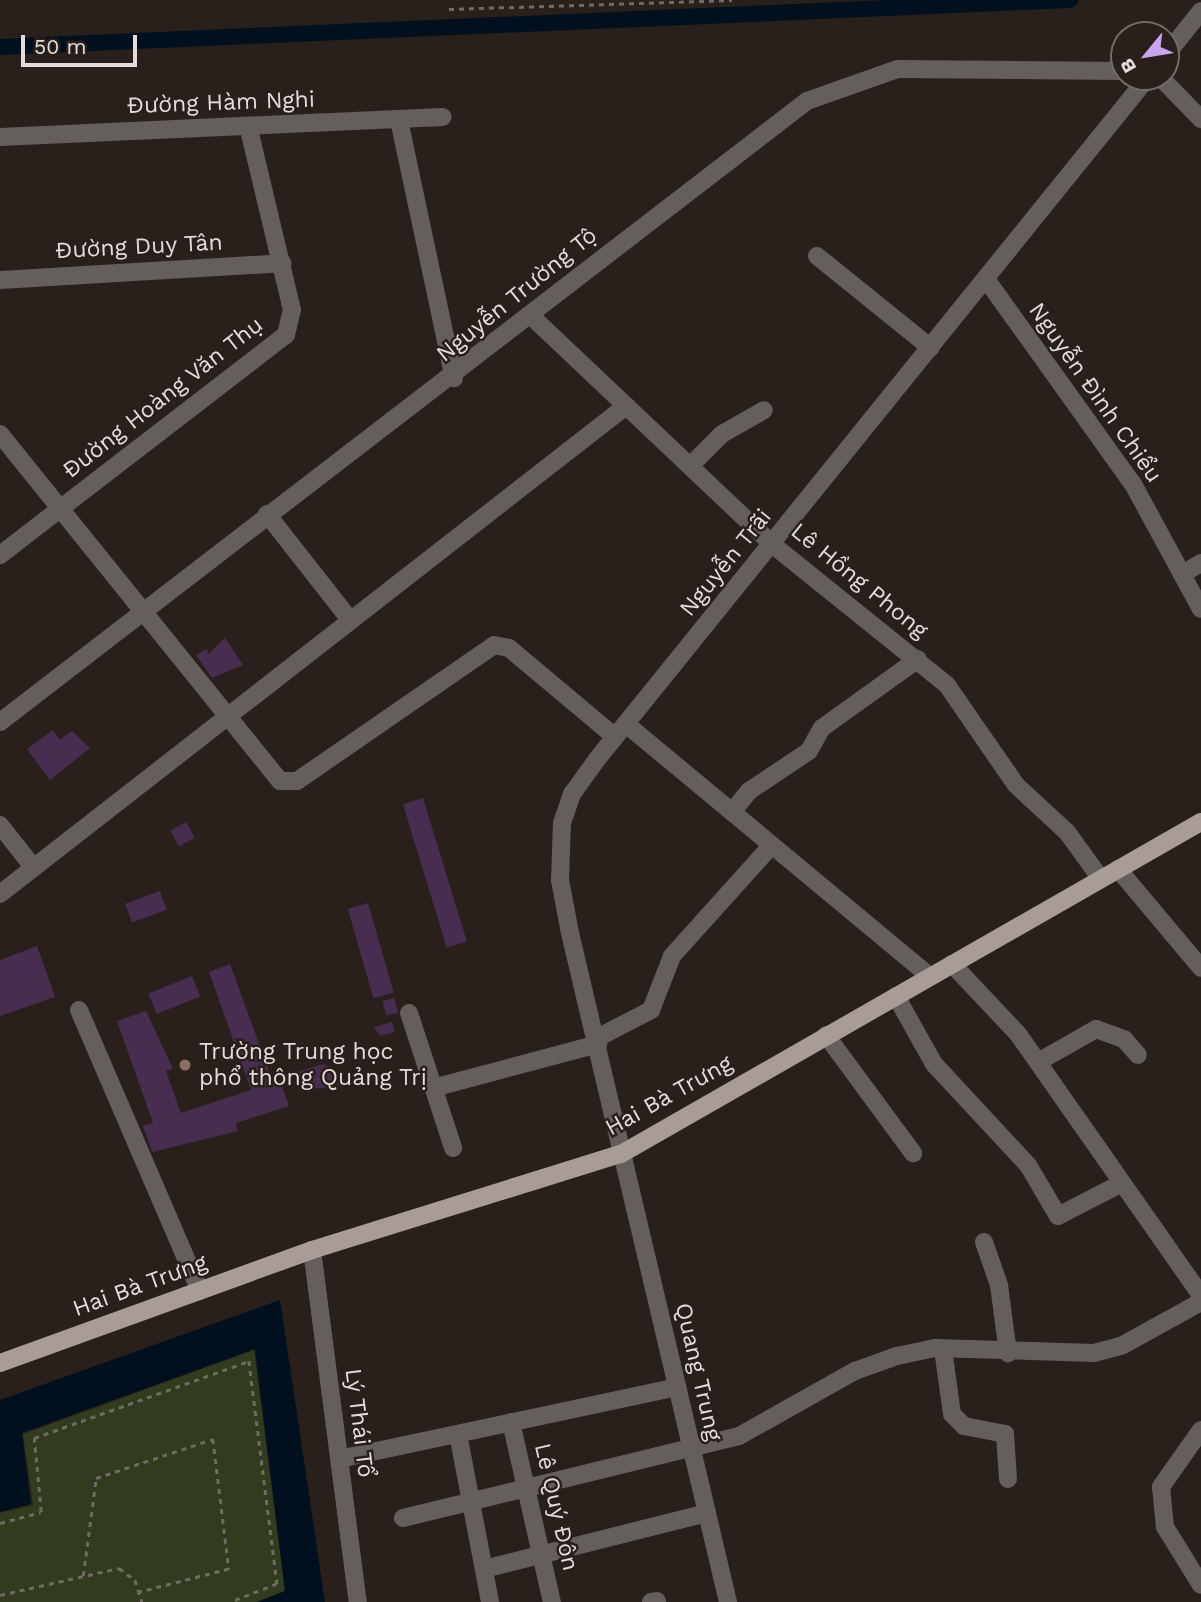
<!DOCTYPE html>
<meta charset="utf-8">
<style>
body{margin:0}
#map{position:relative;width:1201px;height:1602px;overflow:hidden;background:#29201b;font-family:"Work Sans",sans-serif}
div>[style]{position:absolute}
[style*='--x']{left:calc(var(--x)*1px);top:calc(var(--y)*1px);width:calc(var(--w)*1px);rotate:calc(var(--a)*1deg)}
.green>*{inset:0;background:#303c1d}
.water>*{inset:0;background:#00101e}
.canal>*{height:16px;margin:-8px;padding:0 8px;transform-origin:8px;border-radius:8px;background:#00101e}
.building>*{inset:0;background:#472d50;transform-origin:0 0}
.path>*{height:2.5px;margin-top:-1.25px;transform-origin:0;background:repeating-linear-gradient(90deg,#716964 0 5px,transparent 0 10px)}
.minor>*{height:18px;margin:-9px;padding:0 9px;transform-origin:9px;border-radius:9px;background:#645f5c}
.major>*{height:18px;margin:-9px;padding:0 9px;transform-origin:9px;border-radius:9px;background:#a79c96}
.dots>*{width:19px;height:19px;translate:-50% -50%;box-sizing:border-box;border:4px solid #29201b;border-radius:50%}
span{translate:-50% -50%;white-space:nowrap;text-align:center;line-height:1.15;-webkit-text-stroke:5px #29201b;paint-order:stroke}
.street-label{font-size:23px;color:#e3ddd9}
.poi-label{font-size:23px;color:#e3ddd9}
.left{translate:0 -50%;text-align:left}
.north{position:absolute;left:1110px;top:21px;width:70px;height:70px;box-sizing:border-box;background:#29201b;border:2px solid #736c67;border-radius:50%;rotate:240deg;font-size:19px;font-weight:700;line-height:28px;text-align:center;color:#e3ddd9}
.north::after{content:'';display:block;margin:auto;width:24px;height:32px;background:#c8a5ee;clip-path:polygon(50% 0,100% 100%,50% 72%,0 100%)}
.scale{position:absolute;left:21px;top:35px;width:116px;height:32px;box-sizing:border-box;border:4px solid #e3ddd9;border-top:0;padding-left:9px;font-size:21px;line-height:24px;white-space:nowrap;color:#e3ddd9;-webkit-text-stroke:5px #29201b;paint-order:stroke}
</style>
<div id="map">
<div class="green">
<div style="clip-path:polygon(254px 1350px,285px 1591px,256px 1602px,0 1602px,0 1513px,33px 1505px,23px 1434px)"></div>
</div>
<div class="water">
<div style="clip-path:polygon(280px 1300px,325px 1602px,257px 1602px,285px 1591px,255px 1349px,22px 1433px,31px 1504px,0 1512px,0 1400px)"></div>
</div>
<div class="canal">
<div style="--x:0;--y:47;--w:1071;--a:-2.52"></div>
</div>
<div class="building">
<div style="clip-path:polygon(225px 638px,243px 665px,212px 678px,196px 655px,206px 649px,209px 654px)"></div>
<div style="clip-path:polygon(53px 730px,60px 740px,72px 731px,90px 748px,50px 780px,27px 749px)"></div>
<div style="left:423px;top:798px;width:150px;height:21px;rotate:73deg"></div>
<div style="left:186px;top:822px;width:18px;height:18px;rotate:61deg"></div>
<div style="left:160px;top:891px;width:20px;height:37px;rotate:70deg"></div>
<div style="left:368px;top:903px;width:93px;height:21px;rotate:74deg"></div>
<div style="clip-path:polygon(37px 946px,55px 997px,0 1016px,0 960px)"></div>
<div style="clip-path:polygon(230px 964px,273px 1082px,280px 1080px,289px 1106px,236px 1123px,238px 1131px,152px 1152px,143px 1126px,153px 1123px,117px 1021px,146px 1011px,173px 1069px,166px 1071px,181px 1113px,251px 1090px,209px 972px)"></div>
<div style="left:192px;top:976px;width:22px;height:47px;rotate:68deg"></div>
<div style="left:394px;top:998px;width:15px;height:12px;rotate:74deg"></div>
<div style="clip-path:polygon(392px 1022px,395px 1032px,380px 1036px,374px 1027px)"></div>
<div style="clip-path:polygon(324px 1064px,338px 1071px,342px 1086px,301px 1090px,296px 1072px)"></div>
</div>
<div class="path">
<div style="--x:449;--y:9;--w:283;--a:-1.8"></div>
<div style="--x:0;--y:1523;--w:42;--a:-15"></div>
<div style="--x:41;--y:1512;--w:74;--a:-95.4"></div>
<div style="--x:34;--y:1438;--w:228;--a:-19.7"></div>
<div style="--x:249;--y:1361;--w:225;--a:82.8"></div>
<div style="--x:277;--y:1584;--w:49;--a:158.6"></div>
<div style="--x:83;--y:1576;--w:99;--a:-82.4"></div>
<div style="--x:96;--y:1478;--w:123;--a:-18.4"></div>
<div style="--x:213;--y:1439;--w:131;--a:83"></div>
<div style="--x:229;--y:1569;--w:92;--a:165.5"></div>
<div style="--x:0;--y:1595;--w:122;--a:-12.8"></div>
<div style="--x:119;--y:1568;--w:20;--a:37"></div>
<div style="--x:135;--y:1580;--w:23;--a:72"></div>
</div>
<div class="minor">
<div style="--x:1166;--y:55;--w:56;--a:-51.5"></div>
<div style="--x:1160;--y:77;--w:59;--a:45.7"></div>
<div style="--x:399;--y:120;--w:264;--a:78"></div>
<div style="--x:0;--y:137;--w:443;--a:-2.6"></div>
<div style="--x:817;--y:256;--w:146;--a:38.9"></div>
<div style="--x:986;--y:279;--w:252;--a:54.4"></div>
<div style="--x:1133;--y:484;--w:142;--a:61.5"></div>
<div style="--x:0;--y:280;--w:283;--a:-3.4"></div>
<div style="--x:530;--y:315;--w:335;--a:43.4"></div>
<div style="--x:773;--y:545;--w:223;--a:38.8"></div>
<div style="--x:947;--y:685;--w:121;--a:55.4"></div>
<div style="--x:1016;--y:785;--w:69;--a:42.7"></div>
<div style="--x:1067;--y:832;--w:58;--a:54.1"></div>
<div style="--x:0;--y:434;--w:446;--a:51.1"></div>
<div style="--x:280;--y:781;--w:17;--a:0"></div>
<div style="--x:297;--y:781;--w:239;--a:-34.6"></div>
<div style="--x:494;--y:645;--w:15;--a:11"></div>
<div style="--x:509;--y:648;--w:138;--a:40"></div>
<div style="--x:690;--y:466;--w:45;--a:-45"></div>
<div style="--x:722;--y:434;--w:48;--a:-29.7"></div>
<div style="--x:267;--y:514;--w:135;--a:51.9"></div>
<div style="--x:0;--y:555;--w:361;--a:-37.6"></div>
<div style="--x:286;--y:335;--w:26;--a:-77"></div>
<div style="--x:292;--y:310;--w:189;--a:-103.4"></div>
<div style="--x:1182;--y:574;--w:22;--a:-30"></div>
<div style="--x:0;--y:722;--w:1018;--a:-37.58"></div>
<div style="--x:807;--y:101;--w:96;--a:-19.4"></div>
<div style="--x:898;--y:69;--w:226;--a:0.5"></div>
<div style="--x:626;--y:724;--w:395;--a:39.7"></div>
<div style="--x:732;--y:812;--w:27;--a:-51"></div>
<div style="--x:749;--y:791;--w:72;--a:-33.7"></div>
<div style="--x:809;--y:751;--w:26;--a:-61"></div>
<div style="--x:822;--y:728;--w:118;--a:-35.7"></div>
<div style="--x:0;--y:825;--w:53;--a:51.8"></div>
<div style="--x:1118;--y:869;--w:129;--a:50"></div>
<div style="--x:0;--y:894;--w:794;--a:-37.94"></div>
<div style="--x:952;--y:964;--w:96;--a:46.7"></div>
<div style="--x:1018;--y:1034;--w:319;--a:55"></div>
<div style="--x:896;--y:996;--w:78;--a:60.8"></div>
<div style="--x:934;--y:1064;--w:138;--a:47.1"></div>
<div style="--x:1028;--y:1165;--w:59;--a:59.5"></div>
<div style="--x:1058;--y:1216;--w:72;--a:-27.3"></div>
<div style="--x:79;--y:1010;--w:306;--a:66.7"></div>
<div style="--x:409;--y:1013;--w:142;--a:71.9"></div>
<div style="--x:826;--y:1035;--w:147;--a:53.6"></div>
<div style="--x:597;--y:1038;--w:61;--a:-27.4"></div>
<div style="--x:651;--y:1010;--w:58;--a:-68.7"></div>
<div style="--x:672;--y:956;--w:149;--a:-48"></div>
<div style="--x:1038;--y:1062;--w:67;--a:-29.6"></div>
<div style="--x:1096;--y:1029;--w:30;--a:20"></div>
<div style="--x:1124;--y:1039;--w:21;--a:49"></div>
<div style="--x:433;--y:1088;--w:171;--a:-14.9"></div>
<div style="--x:984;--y:1242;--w:46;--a:70.8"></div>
<div style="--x:999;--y:1285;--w:69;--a:82.5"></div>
<div style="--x:312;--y:1250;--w:355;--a:82.6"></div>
<div style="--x:943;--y:1349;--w:66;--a:82.1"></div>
<div style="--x:952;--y:1414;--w:17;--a:45"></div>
<div style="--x:964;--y:1426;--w:42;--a:11"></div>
<div style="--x:1005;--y:1434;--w:45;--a:86.2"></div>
<div style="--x:511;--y:1422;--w:185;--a:77.2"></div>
<div style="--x:1201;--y:1430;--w:70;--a:125.1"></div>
<div style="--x:1161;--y:1487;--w:40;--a:84.3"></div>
<div style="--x:1165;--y:1527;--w:68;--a:58.2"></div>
<div style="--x:458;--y:1434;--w:171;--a:79.2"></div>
<div style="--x:339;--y:1459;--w:346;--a:-12"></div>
<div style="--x:403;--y:1518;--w:346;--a:-13.7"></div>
<div style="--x:739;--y:1436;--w:133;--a:-29.3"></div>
<div style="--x:855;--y:1371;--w:45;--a:-19.7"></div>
<div style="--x:897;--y:1356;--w:40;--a:-12"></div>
<div style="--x:936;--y:1348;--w:158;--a:1.8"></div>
<div style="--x:1094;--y:1353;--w:30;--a:-15"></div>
<div style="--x:1123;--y:1345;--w:89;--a:-28.9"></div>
<div style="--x:484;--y:1569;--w:230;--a:-14.1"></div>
<div style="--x:651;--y:1602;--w:6;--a:-9"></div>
<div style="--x:728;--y:1602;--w:687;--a:-103.29"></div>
<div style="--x:570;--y:933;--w:54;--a:-100.7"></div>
<div style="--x:560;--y:880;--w:57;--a:-88"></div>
<div style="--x:562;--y:823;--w:31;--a:-71"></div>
<div style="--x:572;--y:794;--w:44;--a:-54.2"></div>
<div style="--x:598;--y:758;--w:875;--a:-51.07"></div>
</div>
<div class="major">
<div style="--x:0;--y:1363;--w:332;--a:-19.9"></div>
<div style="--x:312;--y:1250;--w:324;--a:-17.3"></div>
<div style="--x:621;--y:1154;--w:668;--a:-29.79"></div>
</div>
<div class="dots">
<div style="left:185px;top:1065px;background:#8d6e63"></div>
</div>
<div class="street-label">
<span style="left:221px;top:103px;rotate:-2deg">Đường Hàm Nghi</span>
<span style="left:139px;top:247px;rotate:-3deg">Đường Duy Tân</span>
<span style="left:517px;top:295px;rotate:-39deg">Nguyễn Trường Tộ</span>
<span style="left:1095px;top:393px;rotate:55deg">Nguyễn Đình Chiểu</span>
<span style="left:163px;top:398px;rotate:-38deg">Đường Hoàng Văn Thụ</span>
<span style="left:726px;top:563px;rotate:-51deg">Nguyễn Trãi</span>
<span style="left:859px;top:581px;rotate:39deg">Lê Hồng Phong</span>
<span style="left:669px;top:1096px;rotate:-29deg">Hai Bà Trưng</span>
<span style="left:140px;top:1286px;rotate:-20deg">Hai Bà Trưng</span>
<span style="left:698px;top:1372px;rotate:77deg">Quang Trung</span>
<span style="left:359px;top:1423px;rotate:83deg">Lý Thái Tổ</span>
<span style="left:556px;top:1507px;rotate:77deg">Lê Quý Đôn</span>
</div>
<div class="poi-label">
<span class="left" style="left:199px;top:1065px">Trường Trung học<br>phổ thông Quảng Trị</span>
</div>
<div class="north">B</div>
<div class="scale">50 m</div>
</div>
